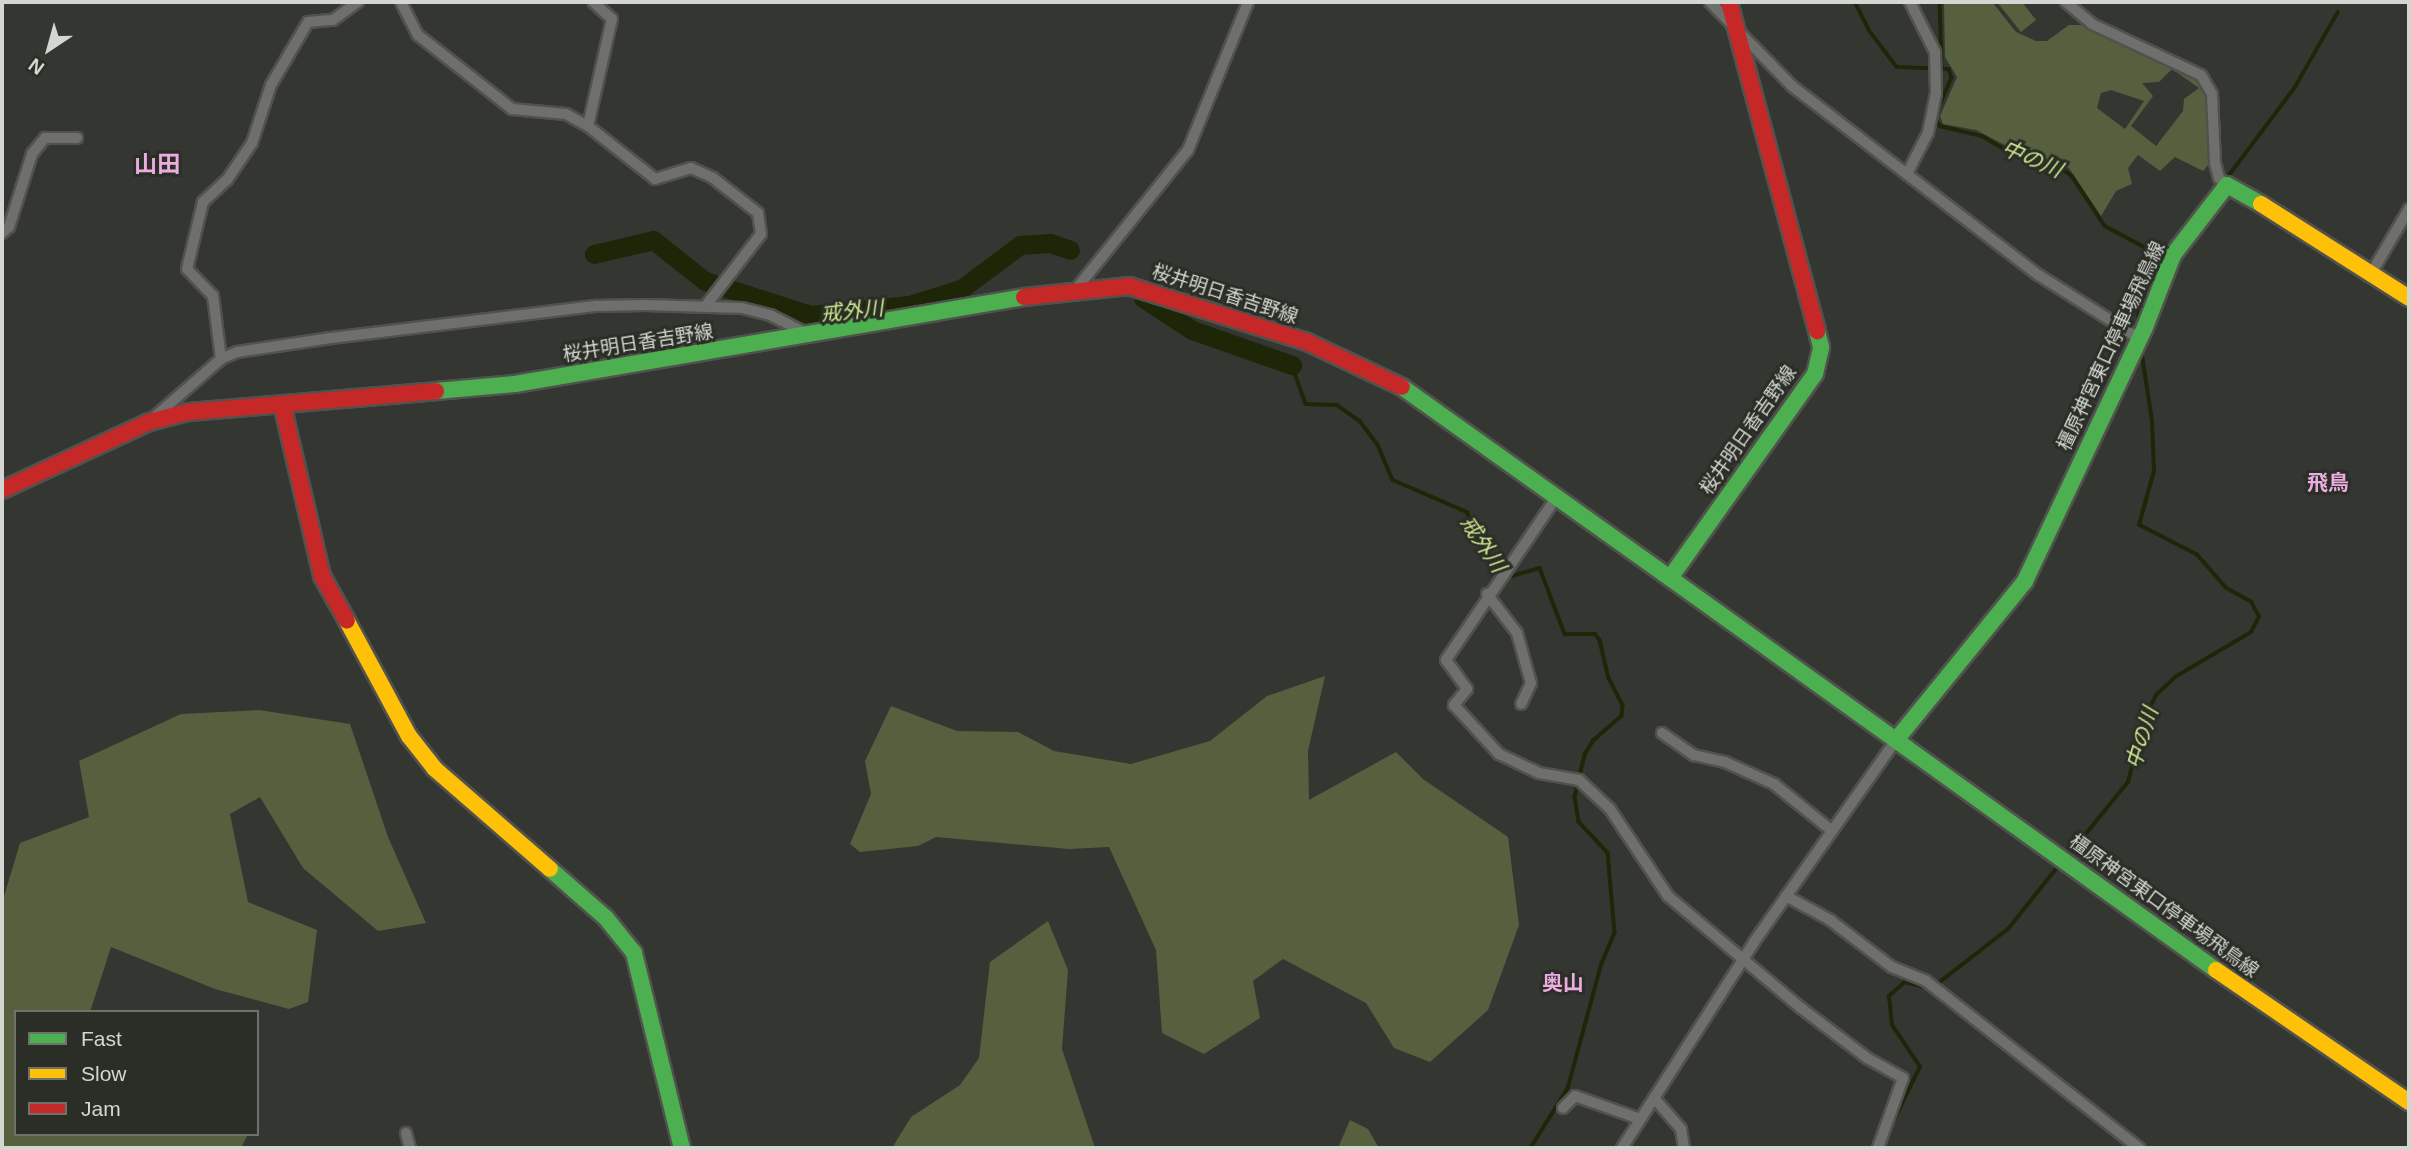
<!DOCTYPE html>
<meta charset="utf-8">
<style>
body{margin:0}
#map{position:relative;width:2411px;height:1150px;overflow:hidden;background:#343632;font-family:Helvetica,"Noto Sans JP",sans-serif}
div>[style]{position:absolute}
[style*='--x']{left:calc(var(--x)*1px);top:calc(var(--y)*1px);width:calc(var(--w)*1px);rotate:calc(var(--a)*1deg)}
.green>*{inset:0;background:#56603e}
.stream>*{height:3.5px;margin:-1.75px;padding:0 1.75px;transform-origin:1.75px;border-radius:1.75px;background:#1e2608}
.river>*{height:19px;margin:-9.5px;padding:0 9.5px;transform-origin:9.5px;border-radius:9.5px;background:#1e2608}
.roads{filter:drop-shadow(2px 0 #51524e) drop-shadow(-2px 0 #51524e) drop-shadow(0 2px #51524e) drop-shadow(0 -2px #51524e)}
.street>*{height:10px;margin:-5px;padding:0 5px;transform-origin:5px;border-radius:5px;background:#6f706d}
.fast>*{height:16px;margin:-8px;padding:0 8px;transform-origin:8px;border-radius:8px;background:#4caf50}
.slow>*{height:16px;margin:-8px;padding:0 8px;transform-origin:8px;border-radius:8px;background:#ffc107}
.jam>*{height:16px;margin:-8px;padding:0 8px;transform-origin:8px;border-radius:8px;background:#c62828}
span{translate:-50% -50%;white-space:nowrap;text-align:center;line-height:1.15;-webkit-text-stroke:6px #2b2e26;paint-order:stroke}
.street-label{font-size:19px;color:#d4d6d1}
.water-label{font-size:21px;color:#cce88e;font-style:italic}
.neighbourhood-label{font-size:21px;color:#ecacdf;font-weight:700}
.quarter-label{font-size:23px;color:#ecacdf;font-weight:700}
.frame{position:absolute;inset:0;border:4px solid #d4d6d1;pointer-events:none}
.legend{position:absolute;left:14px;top:1010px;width:245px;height:126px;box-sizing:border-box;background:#2b2e26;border:2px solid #6f716a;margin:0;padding:9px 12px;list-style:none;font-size:21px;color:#d4d6d1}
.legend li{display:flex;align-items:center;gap:14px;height:35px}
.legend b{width:35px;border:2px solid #6f716a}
.north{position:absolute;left:14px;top:14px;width:70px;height:70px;-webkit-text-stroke:5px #2b2e26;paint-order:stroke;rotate:216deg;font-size:19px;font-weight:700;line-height:28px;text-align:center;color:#d4d6d1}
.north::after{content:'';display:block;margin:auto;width:24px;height:32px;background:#d4d6d1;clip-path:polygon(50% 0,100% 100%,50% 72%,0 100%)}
</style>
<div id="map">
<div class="green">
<div style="clip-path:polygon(evenodd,1944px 2px,1992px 2px,2016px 32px,2036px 41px,2047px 41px,2069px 25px,2083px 25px,2193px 75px,2208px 92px,2210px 163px,2203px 171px,2175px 157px,2160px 171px,2138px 155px,2128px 168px,2132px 184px,2116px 191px,2101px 216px,2069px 168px,2026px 156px,1976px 130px,1943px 124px,1940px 116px,1957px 77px,1945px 57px,1944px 2px,2172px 69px,2199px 88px,2184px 99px,2183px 111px,2156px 146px,2131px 126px,2153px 96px,2142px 83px,2159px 82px,2172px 69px,1944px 2px,2111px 90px,2144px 101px,2125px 129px,2097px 108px,2101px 93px,2111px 90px)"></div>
<div style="clip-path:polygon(1997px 2px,2022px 2px,2036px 20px,2021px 32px)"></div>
<div style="clip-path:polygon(1325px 676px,1308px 751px,1309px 800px,1396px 752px,1423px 779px,1508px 837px,1519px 925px,1488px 1010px,1430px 1062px,1394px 1048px,1366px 1003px,1283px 959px,1253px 981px,1260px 1018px,1204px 1054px,1162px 1033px,1156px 950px,1109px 847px,1069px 849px,936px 837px,918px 846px,860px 852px,850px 844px,871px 794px,865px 761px,891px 706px,957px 731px,1018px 732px,1054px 751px,1131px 764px,1210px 741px,1267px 696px)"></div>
<div style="clip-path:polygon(259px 710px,350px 724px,388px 837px,426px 923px,378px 931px,303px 868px,260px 797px,230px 814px,248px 902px,317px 930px,308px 1002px,289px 1009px,215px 989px,111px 947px,90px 1012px,16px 1012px,16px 1134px,248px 1134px,241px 1148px,2px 1148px,2px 903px,20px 843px,89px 817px,79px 761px,181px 714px)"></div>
<div style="clip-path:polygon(1048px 921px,1068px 970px,1062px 1049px,1095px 1148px,892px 1148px,911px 1117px,960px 1085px,979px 1058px,990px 962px)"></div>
<div style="clip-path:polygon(1350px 1120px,1368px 1129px,1379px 1148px,1338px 1148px)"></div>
</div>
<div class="stream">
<div style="--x:1855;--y:2;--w:31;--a:63"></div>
<div style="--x:1869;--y:30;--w:46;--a:52.9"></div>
<div style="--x:1897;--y:67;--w:52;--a:2.2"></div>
<div style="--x:1949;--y:69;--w:9;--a:72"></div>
<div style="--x:1952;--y:78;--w:36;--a:114"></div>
<div style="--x:1940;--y:2;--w:65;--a:88.2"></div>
<div style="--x:1935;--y:118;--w:9;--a:58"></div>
<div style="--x:1940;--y:126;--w:43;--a:13.4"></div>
<div style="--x:1982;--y:136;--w:42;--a:30.3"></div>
<div style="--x:2018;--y:157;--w:43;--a:13.4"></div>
<div style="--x:2060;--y:167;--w:15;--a:37"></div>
<div style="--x:2072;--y:176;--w:60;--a:56.6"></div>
<div style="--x:2105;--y:226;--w:66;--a:28.1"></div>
<div style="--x:2163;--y:257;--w:55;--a:115.6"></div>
<div style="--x:2139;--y:307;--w:18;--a:90"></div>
<div style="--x:2227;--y:178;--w:114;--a:-53.2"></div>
<div style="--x:2295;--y:87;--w:86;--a:-60.2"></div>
<div style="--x:1292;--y:365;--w:41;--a:70.3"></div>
<div style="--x:1306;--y:404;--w:31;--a:2"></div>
<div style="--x:1337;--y:405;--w:28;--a:35"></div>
<div style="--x:1360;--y:421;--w:30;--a:53"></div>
<div style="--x:1378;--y:445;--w:38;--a:67"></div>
<div style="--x:1393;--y:480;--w:81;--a:23.4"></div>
<div style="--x:1467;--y:512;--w:59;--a:63"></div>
<div style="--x:1494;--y:565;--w:17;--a:50"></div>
<div style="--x:1505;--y:578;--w:36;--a:-16"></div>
<div style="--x:1540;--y:568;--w:71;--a:69.3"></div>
<div style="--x:1565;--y:634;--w:30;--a:0"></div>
<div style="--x:1595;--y:634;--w:8;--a:50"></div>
<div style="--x:1600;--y:640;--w:39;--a:77"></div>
<div style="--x:1609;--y:678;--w:30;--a:63"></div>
<div style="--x:1623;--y:705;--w:11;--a:95"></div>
<div style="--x:1622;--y:716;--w:37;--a:139"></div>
<div style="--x:1594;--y:740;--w:17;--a:121"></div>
<div style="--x:1585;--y:755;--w:43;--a:103.4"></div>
<div style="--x:1575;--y:797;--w:25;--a:81"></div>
<div style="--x:1579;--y:822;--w:42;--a:46.9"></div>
<div style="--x:1608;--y:853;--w:80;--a:85"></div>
<div style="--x:1615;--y:933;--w:33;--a:113"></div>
<div style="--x:1602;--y:963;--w:131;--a:105.1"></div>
<div style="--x:1568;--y:1089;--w:70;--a:122.1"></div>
<div style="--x:2067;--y:857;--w:97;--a:-50.9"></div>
<div style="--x:2128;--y:782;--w:65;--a:-75.7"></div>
<div style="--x:2144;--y:719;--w:27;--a:-63"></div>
<div style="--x:2156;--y:695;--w:26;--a:-43"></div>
<div style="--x:2175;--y:677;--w:88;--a:-30.6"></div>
<div style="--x:2251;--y:632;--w:17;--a:-62"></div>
<div style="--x:2259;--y:617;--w:17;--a:-118"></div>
<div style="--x:2251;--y:602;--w:29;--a:-151"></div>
<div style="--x:2226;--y:588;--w:44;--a:-131.3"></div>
<div style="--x:2197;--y:555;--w:65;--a:-152.7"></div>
<div style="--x:2139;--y:525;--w:56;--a:-74.5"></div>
<div style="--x:2154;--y:471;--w:50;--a:-92.3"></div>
<div style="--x:2152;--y:421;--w:73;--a:-98.7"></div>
<div style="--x:1936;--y:985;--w:91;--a:-37.9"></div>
<div style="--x:2008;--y:929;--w:82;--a:-51.4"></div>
<div style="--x:1894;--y:1120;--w:59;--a:-63.9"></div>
<div style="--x:1920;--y:1067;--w:50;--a:-123.7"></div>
<div style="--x:1892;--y:1025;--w:29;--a:-96"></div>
<div style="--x:1889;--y:996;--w:21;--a:-41"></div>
<div style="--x:1905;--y:982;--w:25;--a:14"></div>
</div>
<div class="river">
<div style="--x:594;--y:254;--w:61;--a:-13.3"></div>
<div style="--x:653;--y:240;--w:66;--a:38.3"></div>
<div style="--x:705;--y:281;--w:110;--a:17.9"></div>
<div style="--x:810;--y:315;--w:100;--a:-5.8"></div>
<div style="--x:909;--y:305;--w:54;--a:-17.1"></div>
<div style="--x:961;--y:289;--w:74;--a:-36.7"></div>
<div style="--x:1020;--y:245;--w:30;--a:-4"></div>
<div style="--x:1050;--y:243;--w:21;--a:19"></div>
<div style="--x:1143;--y:298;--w:59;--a:33.1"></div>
<div style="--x:1192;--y:330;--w:106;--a:19.3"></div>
</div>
<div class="roads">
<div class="street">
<div style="--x:401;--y:2;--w:37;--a:63"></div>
<div style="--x:418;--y:35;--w:120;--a:38.2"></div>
<div style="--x:512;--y:109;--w:54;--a:5.3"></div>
<div style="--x:566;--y:114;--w:25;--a:29"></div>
<div style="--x:588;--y:126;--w:85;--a:38.3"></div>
<div style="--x:655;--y:179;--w:38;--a:-17"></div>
<div style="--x:691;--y:168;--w:24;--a:24"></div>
<div style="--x:713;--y:178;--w:57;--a:37.9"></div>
<div style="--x:758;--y:213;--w:21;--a:82"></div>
<div style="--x:761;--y:234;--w:88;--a:127.6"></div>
<div style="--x:1710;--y:2;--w:117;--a:45.7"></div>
<div style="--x:1792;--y:86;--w:312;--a:37.5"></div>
<div style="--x:2040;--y:276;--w:118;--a:32.2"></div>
<div style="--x:2066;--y:2;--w:34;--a:40"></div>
<div style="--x:2092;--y:24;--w:120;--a:25.1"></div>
<div style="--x:2201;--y:75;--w:22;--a:60"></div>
<div style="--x:2212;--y:94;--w:69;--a:87.5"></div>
<div style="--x:2215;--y:163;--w:16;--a:75"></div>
<div style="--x:2219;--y:178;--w:11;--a:41"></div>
<div style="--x:588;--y:126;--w:110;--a:-77.4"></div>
<div style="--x:612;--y:19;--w:25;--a:-138"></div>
<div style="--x:1908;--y:172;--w:44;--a:-62.9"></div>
<div style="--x:1928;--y:133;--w:41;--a:-78.7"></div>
<div style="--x:1936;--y:93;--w:41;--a:-91.4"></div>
<div style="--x:1935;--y:52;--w:56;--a:-116.6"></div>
<div style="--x:2;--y:233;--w:9;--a:-41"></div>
<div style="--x:9;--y:227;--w:77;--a:-72.5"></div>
<div style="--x:32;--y:154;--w:21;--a:-51"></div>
<div style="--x:45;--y:138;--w:32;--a:0"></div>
<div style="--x:2372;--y:272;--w:73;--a:-59.6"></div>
<div style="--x:1077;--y:288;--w:177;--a:-51.2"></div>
<div style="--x:1188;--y:150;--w:160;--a:-67.9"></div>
<div style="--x:221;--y:359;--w:64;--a:-97.2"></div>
<div style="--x:213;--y:296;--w:37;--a:-134"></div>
<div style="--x:187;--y:269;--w:69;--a:-76.6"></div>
<div style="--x:203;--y:202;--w:33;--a:-43"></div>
<div style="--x:227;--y:180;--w:45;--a:-56"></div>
<div style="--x:252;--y:143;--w:61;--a:-71.9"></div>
<div style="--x:271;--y:85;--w:73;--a:-59.6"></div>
<div style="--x:308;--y:22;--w:25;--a:-5"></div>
<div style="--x:333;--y:20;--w:31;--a:-36"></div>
<div style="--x:151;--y:420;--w:93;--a:-41.1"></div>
<div style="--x:221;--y:359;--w:17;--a:-24"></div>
<div style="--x:237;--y:352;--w:95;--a:-8.5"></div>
<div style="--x:331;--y:338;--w:268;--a:-6.9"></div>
<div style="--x:597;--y:306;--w:48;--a:-1.2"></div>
<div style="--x:645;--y:305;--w:97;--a:1.8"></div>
<div style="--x:742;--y:308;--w:29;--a:14"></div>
<div style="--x:770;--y:315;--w:40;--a:26.6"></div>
<div style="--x:1556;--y:498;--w:196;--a:124.2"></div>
<div style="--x:1446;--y:660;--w:36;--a:54"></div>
<div style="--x:1467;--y:689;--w:21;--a:129"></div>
<div style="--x:1454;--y:705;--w:67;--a:47.4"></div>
<div style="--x:1499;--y:754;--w:44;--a:25.4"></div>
<div style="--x:1539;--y:773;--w:41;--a:9.9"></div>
<div style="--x:1579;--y:780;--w:42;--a:43.1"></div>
<div style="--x:1610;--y:809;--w:105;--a:56.3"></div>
<div style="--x:1668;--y:896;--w:174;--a:40.1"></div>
<div style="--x:1801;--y:1008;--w:83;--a:37.1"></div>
<div style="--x:1867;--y:1058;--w:41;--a:29.1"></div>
<div style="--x:1903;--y:1078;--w:74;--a:109.7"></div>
<div style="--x:1487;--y:594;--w:49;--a:52.4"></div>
<div style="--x:1517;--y:633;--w:52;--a:74.4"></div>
<div style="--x:1531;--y:683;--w:23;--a:115"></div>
<div style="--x:1662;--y:733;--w:39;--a:35"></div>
<div style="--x:1694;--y:755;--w:32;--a:13"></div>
<div style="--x:1725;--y:762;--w:54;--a:24.2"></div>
<div style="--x:1774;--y:784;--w:75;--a:39"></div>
<div style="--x:1786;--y:896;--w:50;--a:28.6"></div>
<div style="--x:1830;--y:920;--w:78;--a:37.2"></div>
<div style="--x:1892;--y:967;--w:37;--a:22"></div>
<div style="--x:1926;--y:981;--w:271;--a:38.1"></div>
<div style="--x:1654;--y:1098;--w:41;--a:48.9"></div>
<div style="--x:1681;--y:1129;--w:19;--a:81"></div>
<div style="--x:1563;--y:1108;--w:17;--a:-45"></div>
<div style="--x:1575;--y:1096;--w:69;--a:19.5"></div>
<div style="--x:406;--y:1133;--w:16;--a:75"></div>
<div style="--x:1622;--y:1148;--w:245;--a:-57.3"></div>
<div style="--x:1754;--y:942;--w:247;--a:-54.9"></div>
</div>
<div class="fast">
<div style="--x:1402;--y:387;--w:329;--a:35.5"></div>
<div style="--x:1670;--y:578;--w:250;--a:-54.6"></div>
<div style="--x:1815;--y:374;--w:28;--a:-77"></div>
<div style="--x:1821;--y:347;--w:16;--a:-104"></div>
<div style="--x:436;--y:391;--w:79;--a:-5.1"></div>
<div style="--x:515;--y:384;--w:516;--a:-9.7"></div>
<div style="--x:1670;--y:578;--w:672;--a:35.68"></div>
<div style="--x:1896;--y:740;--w:205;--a:-50.9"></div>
<div style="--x:2025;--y:581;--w:281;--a:-64.7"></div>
<div style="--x:2145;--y:327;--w:77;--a:-68.7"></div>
<div style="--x:2173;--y:255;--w:88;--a:-52.4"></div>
<div style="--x:2227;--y:185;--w:39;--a:29"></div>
<div style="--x:550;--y:869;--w:74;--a:41.2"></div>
<div style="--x:606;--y:918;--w:45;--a:51.3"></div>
<div style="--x:634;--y:953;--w:201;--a:76.2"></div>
</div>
<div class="slow">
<div style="--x:2261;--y:204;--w:175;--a:32.4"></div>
<div style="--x:347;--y:621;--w:131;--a:61.7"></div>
<div style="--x:409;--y:736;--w:42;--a:51.8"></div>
<div style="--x:435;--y:769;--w:152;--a:41"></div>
<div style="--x:2216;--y:970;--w:234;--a:34.4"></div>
</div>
<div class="jam">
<div style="--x:1729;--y:2;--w:341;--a:75"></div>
<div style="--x:1024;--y:297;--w:106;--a:-6"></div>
<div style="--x:1129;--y:286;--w:184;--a:17.4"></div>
<div style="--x:1305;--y:341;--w:107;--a:25.4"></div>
<div style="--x:282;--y:404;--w:177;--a:76.9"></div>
<div style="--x:322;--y:576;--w:51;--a:60.9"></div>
<div style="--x:2;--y:490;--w:162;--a:-24.8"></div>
<div style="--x:149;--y:422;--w:40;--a:-14.4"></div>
<div style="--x:188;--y:412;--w:249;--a:-4.8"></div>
</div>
</div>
<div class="street-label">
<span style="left:1225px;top:294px;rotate:18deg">桜井明日香吉野線</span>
<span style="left:638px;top:343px;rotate:-9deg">桜井明日香吉野線</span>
<span style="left:2111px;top:346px;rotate:-65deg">橿原神宮東口停車場飛鳥線</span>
<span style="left:1748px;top:430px;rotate:-55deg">桜井明日香吉野線</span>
<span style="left:2164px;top:906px;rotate:36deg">橿原神宮東口停車場飛鳥線</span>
</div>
<div class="water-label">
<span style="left:2032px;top:159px;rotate:23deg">中の川</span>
<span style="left:852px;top:311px;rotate:-6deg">戒外川</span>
<span style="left:1483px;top:544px;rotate:56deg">戒外川</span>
<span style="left:2142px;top:738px;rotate:-73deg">中の川</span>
</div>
<div class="neighbourhood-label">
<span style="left:2328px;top:483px">飛鳥</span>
<span style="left:1563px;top:983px">奥山</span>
</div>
<div class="quarter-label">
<span style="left:157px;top:164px">山田</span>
</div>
<div class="frame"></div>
<ul class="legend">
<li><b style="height:9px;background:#4caf50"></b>Fast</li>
<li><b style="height:9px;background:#ffc107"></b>Slow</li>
<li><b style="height:9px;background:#c62828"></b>Jam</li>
</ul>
<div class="north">N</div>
</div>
